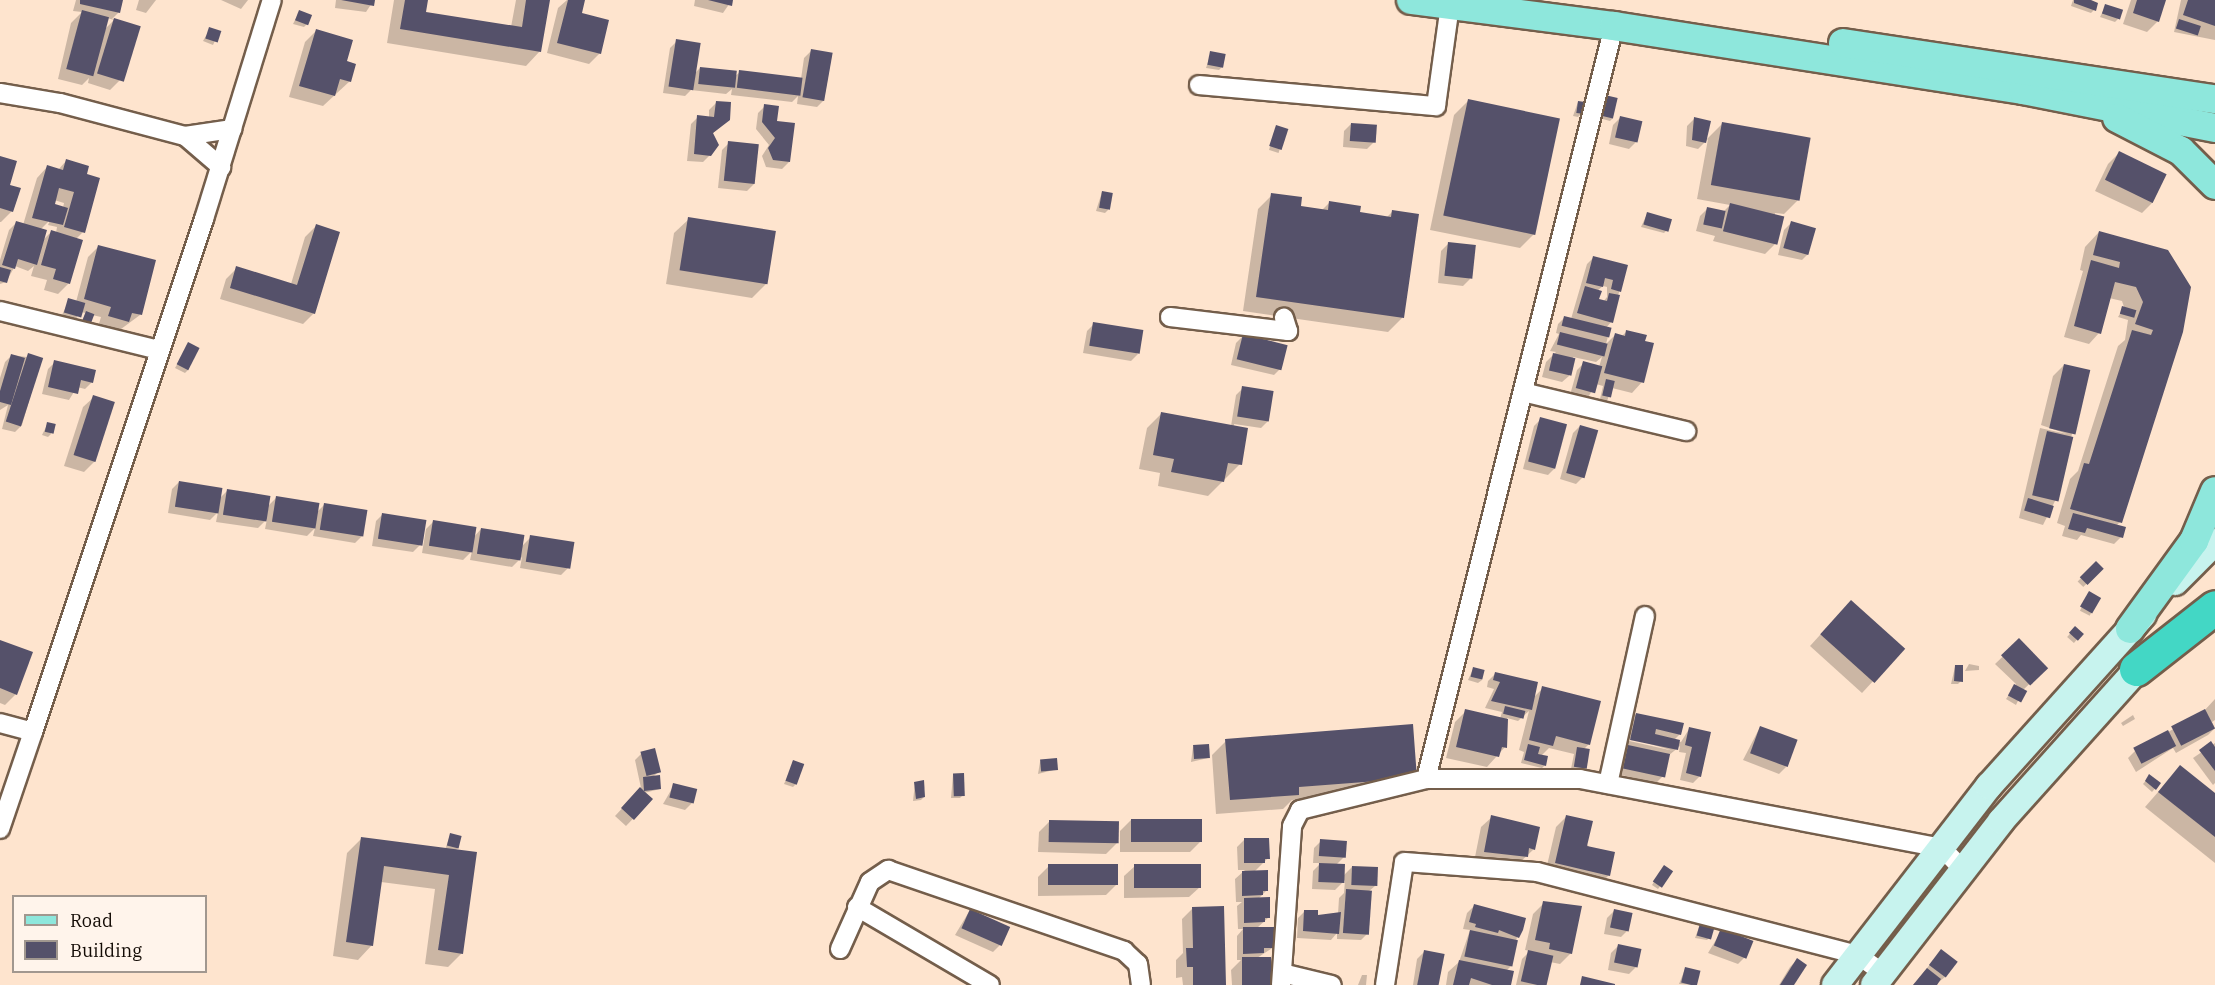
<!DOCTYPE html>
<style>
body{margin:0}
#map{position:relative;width:2215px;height:985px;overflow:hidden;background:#fee4ce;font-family:"IBM Plex Serif",serif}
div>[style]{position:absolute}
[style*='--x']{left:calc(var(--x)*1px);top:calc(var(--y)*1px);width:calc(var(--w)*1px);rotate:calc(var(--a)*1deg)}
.shadow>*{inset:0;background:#0003;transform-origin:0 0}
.building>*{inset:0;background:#55516a;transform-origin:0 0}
.roads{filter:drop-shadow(2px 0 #745e4b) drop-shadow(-2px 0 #745e4b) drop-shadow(0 2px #745e4b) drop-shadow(0 -2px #745e4b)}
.street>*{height:18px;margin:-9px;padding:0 9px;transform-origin:9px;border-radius:9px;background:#fff}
.secondary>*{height:26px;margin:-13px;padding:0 13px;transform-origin:13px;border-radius:13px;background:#c7f3ee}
.primary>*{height:28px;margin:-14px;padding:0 14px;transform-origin:14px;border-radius:14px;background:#8ee7dc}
.highway>*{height:33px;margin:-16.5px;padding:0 16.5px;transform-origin:16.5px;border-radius:16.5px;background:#43d7c5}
span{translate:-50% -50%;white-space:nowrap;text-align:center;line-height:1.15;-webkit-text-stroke:6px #fff4eb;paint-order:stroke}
.legend{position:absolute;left:12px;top:895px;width:195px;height:78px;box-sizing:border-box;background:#fff4eb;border:2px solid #a1978f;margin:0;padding:8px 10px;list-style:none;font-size:18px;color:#130b05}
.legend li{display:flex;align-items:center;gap:12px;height:30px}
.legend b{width:30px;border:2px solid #a1978f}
</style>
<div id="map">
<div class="shadow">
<div style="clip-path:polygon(evenodd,76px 0,122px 0,119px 12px,112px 19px,139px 27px,121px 79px,110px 90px,88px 83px,89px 78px,82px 85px,58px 79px,71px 23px,82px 12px,73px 11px,76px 0,107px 18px,114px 20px,104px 30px,107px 18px)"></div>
<div style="clip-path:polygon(139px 0,156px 0,146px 13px,136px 10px)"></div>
<div style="clip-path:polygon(221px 0,248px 0,241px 9px)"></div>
<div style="clip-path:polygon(336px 0,374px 0,366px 12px,335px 8px)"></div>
<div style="clip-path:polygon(394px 0,426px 0,424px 13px,511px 27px,516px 0,548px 0,540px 51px,526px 66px,387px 43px)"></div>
<div style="clip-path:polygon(567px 0,580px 0,580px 14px,600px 53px,589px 64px,547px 53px,558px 8px)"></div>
<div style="clip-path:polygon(695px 0,732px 0,723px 13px,694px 6px)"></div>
<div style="clip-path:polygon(2073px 0,2086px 0,2094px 10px,2091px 13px,2071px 6px)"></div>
<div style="clip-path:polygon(2131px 0,2165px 0,2158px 21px,2147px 32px,2123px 24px)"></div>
<div style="clip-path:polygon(2181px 0,2215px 0,2215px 40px,2174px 32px)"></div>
<div style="clip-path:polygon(2106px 5px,2118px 19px,2115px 22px,2100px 17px)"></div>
<div style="clip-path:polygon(299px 12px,307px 24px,304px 27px,293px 24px)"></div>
<div style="clip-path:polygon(210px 29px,219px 32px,213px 45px,203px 41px)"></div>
<div style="clip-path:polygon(316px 31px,345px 62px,350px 81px,323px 106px,289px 97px,305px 42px)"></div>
<div style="clip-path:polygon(677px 41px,694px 74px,700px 68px,734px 77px,740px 72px,801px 79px,804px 58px,811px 51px,824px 100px,817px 107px,797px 104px,798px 96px,792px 102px,731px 95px,732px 89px,726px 94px,691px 90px,685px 96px,663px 93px,670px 48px)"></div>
<div style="clip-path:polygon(1211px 53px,1222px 67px,1219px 70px,1206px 68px)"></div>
<div style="clip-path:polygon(1603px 100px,1613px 118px,1610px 121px,1599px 118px)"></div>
<div style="clip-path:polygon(1468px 101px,1558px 119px,1534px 234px,1520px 248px,1430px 230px,1454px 115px)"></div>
<div style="clip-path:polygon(1578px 102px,1581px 114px,1578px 117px,1573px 116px)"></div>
<div style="clip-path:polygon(716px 103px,728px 120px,712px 134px,710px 155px,703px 162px,687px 161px,691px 124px,698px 117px,709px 118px,709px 110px)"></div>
<div style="clip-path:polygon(765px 106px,776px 122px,789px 162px,782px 169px,766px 167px,762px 156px,769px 145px,756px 129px,758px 113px)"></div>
<div style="clip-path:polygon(1620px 118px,1636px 142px,1629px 149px,1609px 144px,1613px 125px)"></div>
<div style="clip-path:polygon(1694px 119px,1705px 141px,1723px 123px,1798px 200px,1784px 214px,1775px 213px,1776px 243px,1765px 254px,1713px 241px,1715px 236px,1696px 231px,1700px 216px,1707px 209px,1723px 212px,1730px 205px,1697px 199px,1708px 139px,1698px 149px,1686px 146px,1687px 126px)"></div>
<div style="clip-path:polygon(1351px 124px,1374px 142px,1367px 149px,1343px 147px,1344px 131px)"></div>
<div style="left:1276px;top:127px;width:10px;height:24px;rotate:17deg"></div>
<div style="clip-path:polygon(729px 143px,754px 184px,747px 191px,718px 188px,722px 150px)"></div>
<div style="clip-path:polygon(2119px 153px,2165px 175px,2153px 202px,2142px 213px,2095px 191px,2108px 164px)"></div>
<div style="clip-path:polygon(0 157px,12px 211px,1px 222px,0 222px)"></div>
<div style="clip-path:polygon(evenodd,66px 161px,85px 175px,83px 232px,76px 239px,69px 283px,58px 294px,44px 290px,47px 280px,31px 276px,34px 266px,28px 271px,15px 266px,6px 282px,0 284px,0 260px,9px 230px,16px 223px,23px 225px,37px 178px,47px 167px,58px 170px,66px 161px,54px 200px,64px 203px,63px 208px,51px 211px,54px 200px,66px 161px,50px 220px,48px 225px,57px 227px,56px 233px,51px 232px,42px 241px,40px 230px,50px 220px)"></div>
<div style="clip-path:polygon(1102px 192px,1108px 210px,1105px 213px,1096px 211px)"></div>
<div style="clip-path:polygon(1272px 195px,1299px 207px,1322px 210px,1329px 203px,1358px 214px,1386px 218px,1392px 212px,1417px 216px,1402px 318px,1388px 332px,1243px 311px,1258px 209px)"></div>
<div style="clip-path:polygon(1647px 214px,1667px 230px,1664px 233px,1641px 227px)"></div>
<div style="clip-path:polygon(689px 219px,766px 284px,752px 298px,666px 284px,674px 233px)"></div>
<div style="clip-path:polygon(1791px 223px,1809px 253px,1802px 260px,1778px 255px,1784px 230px)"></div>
<div style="clip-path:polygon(316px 226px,314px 313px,303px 324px,220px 299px,226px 279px,237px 268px,291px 284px,305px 237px)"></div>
<div style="clip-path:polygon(2099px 232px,2167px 252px,2120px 522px,2116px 526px,2121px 537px,2114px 544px,2081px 535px,2077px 540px,2062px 536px,2065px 526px,2057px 523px,2070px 479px,2078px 471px,2118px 346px,2125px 340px,2128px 320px,2118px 317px,2124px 307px,2122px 301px,2109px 298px,2099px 333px,2089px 344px,2064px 337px,2083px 271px,2080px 270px,2085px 247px)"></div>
<div style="clip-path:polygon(1448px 244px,1470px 279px,1463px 286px,1438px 283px,1441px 251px)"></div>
<div style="clip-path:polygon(99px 246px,140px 315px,117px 332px,98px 327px,101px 317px,92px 315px,89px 324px,80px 324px,86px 313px,80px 312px,76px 319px,62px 315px,69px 300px,76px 302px,88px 257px)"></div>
<div style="clip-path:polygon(evenodd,1594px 257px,1626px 266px,1611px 322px,1606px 328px,1610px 329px,1606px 344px,1615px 335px,1622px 336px,1627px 331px,1642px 382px,1632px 393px,1612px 388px,1607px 401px,1600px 399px,1603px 386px,1596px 384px,1587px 399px,1570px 395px,1577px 370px,1584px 363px,1599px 367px,1602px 357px,1596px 362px,1573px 357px,1569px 376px,1562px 382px,1542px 377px,1546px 362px,1556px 352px,1550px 351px,1559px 334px,1556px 333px,1558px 324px,1565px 317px,1571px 319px,1587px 264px,1594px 257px,1603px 286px,1607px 287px,1607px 297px,1603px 302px,1598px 300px,1597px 291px,1603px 286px)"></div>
<div style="clip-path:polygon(1094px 324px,1138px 354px,1131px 361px,1083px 353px,1087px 331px)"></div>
<div style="clip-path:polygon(1243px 336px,1281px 368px,1274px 375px,1231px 365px,1236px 343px)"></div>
<div style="clip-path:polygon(189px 344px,188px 370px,185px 373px,175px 368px)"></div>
<div style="clip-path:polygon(12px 355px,41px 359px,22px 425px,15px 432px,2px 429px,8px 405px,0 410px,0 378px,5px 362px)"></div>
<div style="clip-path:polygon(55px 362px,92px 382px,85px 389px,77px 387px,69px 400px,42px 394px,48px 369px)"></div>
<div style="clip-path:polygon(2064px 365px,2072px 434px,2055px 501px,2043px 525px,2019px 518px,2040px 428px,2067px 434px,2041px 425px,2053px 376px)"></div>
<div style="clip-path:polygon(1243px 388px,1268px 421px,1261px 428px,1234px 424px,1240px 464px,1208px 496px,1158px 486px,1160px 473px,1139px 469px,1147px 428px,1162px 413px,1231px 426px,1236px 395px)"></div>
<div style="clip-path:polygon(94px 397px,95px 461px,84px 472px,64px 466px,83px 407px)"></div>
<div style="clip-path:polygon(1541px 419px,1555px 468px,1548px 475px,1523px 469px,1534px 426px)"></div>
<div style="clip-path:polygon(48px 423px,51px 434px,48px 437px,42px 435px)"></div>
<div style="clip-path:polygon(1580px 426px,1583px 477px,1576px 484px,1560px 479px,1573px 433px)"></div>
<div style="clip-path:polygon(179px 482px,219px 499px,227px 491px,267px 507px,276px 498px,316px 513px,324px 505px,362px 536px,355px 543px,313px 536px,315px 528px,307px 536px,265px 529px,267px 519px,258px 528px,216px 522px,218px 512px,210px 520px,168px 513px,172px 489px)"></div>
<div style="clip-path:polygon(383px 514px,420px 545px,413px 552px,372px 546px,376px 521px)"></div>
<div style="clip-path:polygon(433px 522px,473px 538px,481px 529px,521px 547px,531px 537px,572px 544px,568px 568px,561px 575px,520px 568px,522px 557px,512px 567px,470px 560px,472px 551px,463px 560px,422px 553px,426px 529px)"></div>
<div style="left:2096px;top:563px;width:8px;height:26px;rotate:45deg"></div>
<div style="left:2089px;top:593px;width:11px;height:20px;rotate:27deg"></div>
<div style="clip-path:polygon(1840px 613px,1903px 649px,1862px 693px,1810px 646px)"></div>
<div style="left:2075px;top:628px;width:9px;height:12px;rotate:41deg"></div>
<div style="clip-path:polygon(0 641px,16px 694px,5px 705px,0 703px)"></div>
<div style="clip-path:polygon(2019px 641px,2046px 668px,2023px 690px,2016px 705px,2006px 699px,2016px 684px,1995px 664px)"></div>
<div style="clip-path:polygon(1969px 664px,1979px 666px,1979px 670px,1965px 671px)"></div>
<div style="clip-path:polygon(1955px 667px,1961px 681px,1958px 684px,1951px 684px)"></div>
<div style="clip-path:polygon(1473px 669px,1482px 680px,1478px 683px,1468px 680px)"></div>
<div style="clip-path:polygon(1495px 674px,1533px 698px,1543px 688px,1589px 744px,1583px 750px,1581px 771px,1571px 769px,1574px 754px,1549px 748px,1541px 756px,1545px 765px,1542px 768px,1521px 763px,1524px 752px,1519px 750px,1529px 711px,1518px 721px,1507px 718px,1505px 747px,1487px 767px,1446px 758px,1455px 722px,1466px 711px,1500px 719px,1502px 712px,1485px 708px,1494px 689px,1487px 687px,1488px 681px)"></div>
<div style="clip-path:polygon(2215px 699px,2215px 720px,2212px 722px,2215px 728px,2208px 735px,2176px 753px,2173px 748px,2136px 772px,2128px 758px,2135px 751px,2203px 712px)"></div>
<div style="clip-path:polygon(1636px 714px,1680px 734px,1674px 740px,1681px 742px,1689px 729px,1700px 776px,1693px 783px,1680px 780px,1686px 753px,1679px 752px,1680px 746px,1668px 756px,1663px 776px,1656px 783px,1617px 774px,1622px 753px,1628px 747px,1624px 746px,1625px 740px,1674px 751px,1626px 737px,1629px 721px)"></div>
<div style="clip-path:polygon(2133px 715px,2135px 719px,2123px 726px,2121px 723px)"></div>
<div style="clip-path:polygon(1411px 726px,1401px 792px,1292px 800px,1283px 809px,1216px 814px,1212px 755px,1226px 741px)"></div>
<div style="clip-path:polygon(1760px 727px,1786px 767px,1779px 774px,1743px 760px)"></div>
<div style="clip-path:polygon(2215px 743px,2215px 783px,2213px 785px,2193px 758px)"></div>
<div style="clip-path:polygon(1193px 747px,1208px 758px,1191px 762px)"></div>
<div style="clip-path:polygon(642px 753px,659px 771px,653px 777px,660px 789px,644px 793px,651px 800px,626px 826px,615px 816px,641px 788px,635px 760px)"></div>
<div style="clip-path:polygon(794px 762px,796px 784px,793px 787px,784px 784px)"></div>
<div style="clip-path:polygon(1040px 762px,1057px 769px,1038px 774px)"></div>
<div style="clip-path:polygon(2180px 767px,2215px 794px,2215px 863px,2145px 807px)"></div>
<div style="clip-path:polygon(953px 775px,963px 795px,960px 798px,951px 798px)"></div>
<div style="clip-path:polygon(2147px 779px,2159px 784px,2152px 792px,2143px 784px)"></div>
<div style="clip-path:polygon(915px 783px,924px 797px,921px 800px,913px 801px)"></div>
<div style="clip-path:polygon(674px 785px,692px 803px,685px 810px,663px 804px)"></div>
<div style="clip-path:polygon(1567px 816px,1609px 875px,1598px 886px,1545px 874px,1556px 827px)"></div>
<div style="clip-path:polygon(1492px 817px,1534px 849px,1515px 867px,1474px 862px,1481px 827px)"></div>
<div style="clip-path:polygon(1131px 820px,1201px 841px,1190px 852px,1120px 852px,1120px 831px)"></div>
<div style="clip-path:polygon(1050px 821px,1117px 843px,1106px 854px,1038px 852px,1039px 832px)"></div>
<div style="clip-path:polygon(450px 835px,459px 847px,455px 851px,462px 953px,448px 967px,425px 964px,435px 889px,381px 882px,372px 945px,358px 960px,333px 956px,347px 853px,362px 838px,445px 850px)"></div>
<div style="clip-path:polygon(1244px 840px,1268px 858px,1254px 872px,1267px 890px,1258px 899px,1269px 917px,1257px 928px,1274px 947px,1257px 958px,1270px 985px,1232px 985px,1231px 970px,1241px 960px,1237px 960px,1237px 936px,1243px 929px,1238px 929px,1237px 906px,1242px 902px,1236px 902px,1235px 879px,1245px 870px,1238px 870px,1237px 847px)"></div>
<div style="clip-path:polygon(1321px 841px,1344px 857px,1336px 865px,1342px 877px,1352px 867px,1375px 886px,1368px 892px,1368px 933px,1361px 940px,1337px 939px,1337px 933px,1331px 940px,1297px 938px,1298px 918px,1305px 911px,1316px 917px,1338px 914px,1339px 898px,1344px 893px,1345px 880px,1335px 890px,1312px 889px,1313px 871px,1321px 863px,1313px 863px,1314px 848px)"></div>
<div style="clip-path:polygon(1049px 866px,1116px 885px,1106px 895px,1038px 896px,1038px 877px)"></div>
<div style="clip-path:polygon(1135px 866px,1200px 887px,1189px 897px,1124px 898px,1124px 876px)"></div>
<div style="clip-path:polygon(1661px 870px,1671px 872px,1658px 889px,1652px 885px)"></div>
<div style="clip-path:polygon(1544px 903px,1581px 907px,1571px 953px,1560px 964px,1550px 962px,1545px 985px,1516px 985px,1522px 959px,1530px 951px,1525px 950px,1533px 914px)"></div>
<div style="clip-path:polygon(1474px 906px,1517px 937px,1511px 966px,1506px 971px,1509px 985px,1446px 985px,1448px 972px,1459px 962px,1470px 930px,1463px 929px,1467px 913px)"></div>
<div style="clip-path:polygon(1193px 908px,1225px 985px,1183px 985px,1182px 977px,1176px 978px,1176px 960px,1183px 953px,1182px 919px)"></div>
<div style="clip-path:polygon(970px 910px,1000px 945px,993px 952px,955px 935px)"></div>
<div style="clip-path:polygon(1614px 911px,1628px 930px,1621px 937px,1604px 934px,1607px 918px)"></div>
<div style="clip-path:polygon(1701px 922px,1710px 937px,1707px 940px,1695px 938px)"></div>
<div style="clip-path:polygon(1722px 930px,1745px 957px,1738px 964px,1708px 953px)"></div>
<div style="clip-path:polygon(1618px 946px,1636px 967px,1629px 974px,1608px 970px,1611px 953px)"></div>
<div style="clip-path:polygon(1941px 951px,1945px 977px,1935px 985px,1913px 985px)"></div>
<div style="clip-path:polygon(1424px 952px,1438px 985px,1413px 985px,1417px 959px)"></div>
<div style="clip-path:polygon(1797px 960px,1793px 985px,1779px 985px,1790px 967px)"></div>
<div style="clip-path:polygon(1685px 969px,1699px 972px,1695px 985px,1679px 984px)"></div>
<div style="clip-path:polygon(1362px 975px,1367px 975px,1366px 985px,1358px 985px)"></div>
</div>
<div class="building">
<div style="clip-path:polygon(80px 0,123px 0,120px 13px,80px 4px)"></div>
<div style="clip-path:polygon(341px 0,375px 0,374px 6px)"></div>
<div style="clip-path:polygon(405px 0,428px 0,426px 12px,522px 27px,526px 0,550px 0,541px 52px,400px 29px)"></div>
<div style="clip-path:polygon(568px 0,585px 0,582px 13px,609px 20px,601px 54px,557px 43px)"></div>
<div style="clip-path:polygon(708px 0,733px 0,732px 6px)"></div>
<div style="clip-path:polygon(2074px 0,2091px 0,2098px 3px,2096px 11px,2074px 3px)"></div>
<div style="clip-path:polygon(2137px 0,2166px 0,2159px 22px,2133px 13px)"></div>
<div style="clip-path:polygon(2188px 0,2215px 0,2215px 26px,2183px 15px)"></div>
<div style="left:2105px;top:4px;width:19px;height:10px;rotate:18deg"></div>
<div style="left:82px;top:10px;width:28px;height:61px;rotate:15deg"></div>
<div style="left:299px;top:10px;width:14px;height:11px;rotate:21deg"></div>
<div style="left:114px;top:18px;width:28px;height:58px;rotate:17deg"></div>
<div style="left:2179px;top:19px;width:23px;height:10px;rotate:18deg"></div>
<div style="left:209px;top:27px;width:13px;height:12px;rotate:18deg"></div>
<div style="clip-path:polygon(316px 29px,353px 40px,347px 61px,356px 64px,351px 82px,340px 79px,335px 96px,299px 86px)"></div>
<div style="left:676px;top:39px;width:25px;height:48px;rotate:9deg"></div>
<div style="left:811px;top:49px;width:22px;height:49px;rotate:10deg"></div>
<div style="left:1210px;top:51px;width:16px;height:14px;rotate:11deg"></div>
<div style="left:700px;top:67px;width:37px;height:17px;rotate:6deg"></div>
<div style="left:739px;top:70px;width:64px;height:18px;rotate:7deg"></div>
<div style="left:1605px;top:95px;width:13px;height:21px;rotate:13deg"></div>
<div style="left:1468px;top:99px;width:94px;height:119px;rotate:12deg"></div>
<div style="clip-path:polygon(716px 101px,731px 102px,730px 120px,713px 133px,719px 145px,711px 156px,694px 154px,697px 115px,714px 117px)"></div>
<div style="left:1578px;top:101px;width:7px;height:12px;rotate:8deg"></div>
<div style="clip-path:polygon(764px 104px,779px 106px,777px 121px,795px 123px,790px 162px,773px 160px,768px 148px,775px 138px,762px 122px)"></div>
<div style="left:1620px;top:116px;width:23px;height:22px;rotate:13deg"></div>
<div style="clip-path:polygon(1694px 117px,1711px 121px,1706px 143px,1692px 140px)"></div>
<div style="left:1722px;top:122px;width:90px;height:64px;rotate:10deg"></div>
<div style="left:1351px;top:123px;width:26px;height:18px;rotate:4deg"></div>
<div style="left:1276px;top:125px;width:13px;height:22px;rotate:18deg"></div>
<div style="left:728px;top:141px;width:31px;height:40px;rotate:6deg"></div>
<div style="left:2119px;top:151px;width:53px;height:32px;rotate:26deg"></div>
<div style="clip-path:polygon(0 156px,17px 161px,10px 185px,21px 188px,13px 212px,0 208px)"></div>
<div style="clip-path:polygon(66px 159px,89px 166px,87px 174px,100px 178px,85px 233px,64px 227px,74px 192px,59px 188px,55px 204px,68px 208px,63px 225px,32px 218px,47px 165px,63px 170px)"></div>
<div style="left:1102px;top:191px;width:11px;height:17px;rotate:10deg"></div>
<div style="clip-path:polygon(1271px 193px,1302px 197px,1301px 206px,1328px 210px,1329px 201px,1361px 206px,1360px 212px,1391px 217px,1392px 210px,1419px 214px,1404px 318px,1256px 297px)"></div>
<div style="left:1730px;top:203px;width:56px;height:29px;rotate:14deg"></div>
<div style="left:1707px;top:207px;width:19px;height:18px;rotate:12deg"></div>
<div style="left:1647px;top:212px;width:26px;height:13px;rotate:16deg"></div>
<div style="left:688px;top:217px;width:89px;height:54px;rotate:9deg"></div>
<div style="clip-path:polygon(16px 221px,47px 230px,37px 265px,18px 259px,15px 269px,2px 265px)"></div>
<div style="left:1791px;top:221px;width:26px;height:28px;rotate:16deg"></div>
<div style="clip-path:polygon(316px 224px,340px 232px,315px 314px,230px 288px,236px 266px,297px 285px)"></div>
<div style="clip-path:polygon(51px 230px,83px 240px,70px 284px,53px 279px,56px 269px,41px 265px)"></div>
<div style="clip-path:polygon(2099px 231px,2168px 250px,2191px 287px,2183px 332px,2122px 523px,2070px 509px,2084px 463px,2089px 464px,2132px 330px,2151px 335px,2153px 330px,2135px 324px,2143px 302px,2136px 287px,2115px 282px,2101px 334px,2074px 326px,2091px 260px,2119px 268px,2120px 262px,2093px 255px)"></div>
<div style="left:1448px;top:242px;width:28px;height:34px;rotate:6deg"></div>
<div style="clip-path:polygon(98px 245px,156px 260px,142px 315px,132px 313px,129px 322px,108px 316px,111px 307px,84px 299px)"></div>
<div style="clip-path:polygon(1593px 256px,1628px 265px,1621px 292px,1611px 289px,1613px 280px,1605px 278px,1603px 287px,1586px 283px)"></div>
<div style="clip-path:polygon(0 267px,11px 270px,7px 283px,0 281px)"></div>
<div style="clip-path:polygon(1585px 286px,1602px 291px,1599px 299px,1607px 301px,1609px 293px,1620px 295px,1613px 323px,1577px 313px)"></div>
<div style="left:68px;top:298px;width:18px;height:15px;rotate:16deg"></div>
<div style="left:2122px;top:306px;width:15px;height:8px;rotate:16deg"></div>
<div style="left:86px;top:311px;width:9px;height:11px;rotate:21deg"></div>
<div style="left:1564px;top:316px;width:49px;height:10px;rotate:14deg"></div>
<div style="left:1093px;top:322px;width:51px;height:24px;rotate:9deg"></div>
<div style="clip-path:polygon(1626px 330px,1647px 335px,1645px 341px,1654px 343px,1644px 383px,1604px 373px,1615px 333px,1625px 336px)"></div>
<div style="left:1560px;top:332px;width:49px;height:13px;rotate:14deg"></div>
<div style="left:1243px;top:334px;width:46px;height:26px;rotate:14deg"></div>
<div style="left:188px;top:342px;width:13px;height:25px;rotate:27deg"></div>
<div style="left:28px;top:353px;width:16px;height:72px;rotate:18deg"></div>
<div style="left:1553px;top:353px;width:23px;height:18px;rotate:13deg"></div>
<div style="clip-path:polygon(11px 354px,25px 358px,11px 405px,0 402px,0 391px)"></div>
<div style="clip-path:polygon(54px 360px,96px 370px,93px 383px,81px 380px,78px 394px,48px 387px)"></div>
<div style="left:1583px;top:361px;width:20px;height:28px;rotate:15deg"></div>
<div style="left:2064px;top:364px;width:27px;height:66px;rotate:13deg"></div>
<div style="left:1606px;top:379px;width:9px;height:17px;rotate:13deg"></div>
<div style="left:1242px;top:386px;width:32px;height:31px;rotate:9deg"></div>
<div style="left:93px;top:395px;width:23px;height:63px;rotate:18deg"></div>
<div style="clip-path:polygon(1161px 412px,1248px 428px,1242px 465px,1228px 463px,1224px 482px,1171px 472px,1174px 459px,1153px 455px)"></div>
<div style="left:1540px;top:417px;width:28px;height:46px;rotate:15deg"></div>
<div style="left:47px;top:422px;width:9px;height:10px;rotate:13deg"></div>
<div style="left:1580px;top:425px;width:19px;height:50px;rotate:16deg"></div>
<div style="left:2047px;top:431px;width:27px;height:66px;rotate:13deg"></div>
<div style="left:179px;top:481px;width:44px;height:26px;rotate:9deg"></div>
<div style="left:227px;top:489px;width:44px;height:26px;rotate:9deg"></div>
<div style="left:276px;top:496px;width:44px;height:26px;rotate:9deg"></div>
<div style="left:2028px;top:498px;width:27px;height:13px;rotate:17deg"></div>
<div style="left:324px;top:503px;width:44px;height:27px;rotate:9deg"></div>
<div style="left:382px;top:513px;width:45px;height:26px;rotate:9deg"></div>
<div style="clip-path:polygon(2073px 513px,2126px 527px,2123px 538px,2087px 528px,2085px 533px,2068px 529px)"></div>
<div style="left:433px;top:520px;width:44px;height:26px;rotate:9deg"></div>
<div style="left:481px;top:528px;width:44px;height:26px;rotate:9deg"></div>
<div style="left:530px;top:535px;width:45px;height:27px;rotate:9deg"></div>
<div style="left:2096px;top:561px;width:11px;height:23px;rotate:45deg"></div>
<div style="left:2089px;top:591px;width:14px;height:18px;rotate:30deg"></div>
<div style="left:1851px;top:600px;width:73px;height:46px;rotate:42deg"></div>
<div style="left:2075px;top:626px;width:12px;height:9px;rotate:42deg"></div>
<div style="left:2019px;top:638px;width:42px;height:25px;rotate:46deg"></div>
<div style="clip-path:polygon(0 640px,33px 652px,17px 695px,0 688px)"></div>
<div style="clip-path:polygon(1955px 665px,1963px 665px,1963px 682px,1954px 681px)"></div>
<div style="left:1473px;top:667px;width:12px;height:10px;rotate:14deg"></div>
<div style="clip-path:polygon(1495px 672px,1538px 682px,1532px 710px,1491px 701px,1500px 682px,1493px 680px)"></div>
<div style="left:2014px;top:684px;width:15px;height:13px;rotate:28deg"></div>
<div style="clip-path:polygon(1542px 686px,1601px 701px,1590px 745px,1556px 736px,1553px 746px,1529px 740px)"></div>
<div style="left:1505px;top:706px;width:21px;height:8px;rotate:14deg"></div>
<div style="clip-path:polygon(1465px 709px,1508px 719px,1507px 748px,1502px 747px,1499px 757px,1456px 747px)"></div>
<div style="left:2205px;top:709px;width:22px;height:38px;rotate:63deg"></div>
<div style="clip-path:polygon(1636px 713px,1684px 723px,1681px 735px,1656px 729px,1655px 734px,1680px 740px,1678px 750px,1630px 740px)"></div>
<div style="clip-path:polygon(1413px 724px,1417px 778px,1299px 787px,1299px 795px,1230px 800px,1225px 739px)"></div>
<div style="left:1760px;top:726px;width:40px;height:29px;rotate:20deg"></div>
<div style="clip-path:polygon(1689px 727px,1711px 732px,1701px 777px,1686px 773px,1692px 747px,1685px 745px)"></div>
<div style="left:2168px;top:730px;width:18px;height:39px;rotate:63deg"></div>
<div style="clip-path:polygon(2211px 741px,2215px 747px,2215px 771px,2199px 750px)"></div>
<div style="left:1209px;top:744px;width:14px;height:16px;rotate:86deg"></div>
<div style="clip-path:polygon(1528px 744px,1540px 747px,1538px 754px,1548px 756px,1546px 766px,1524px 760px)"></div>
<div style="left:1628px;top:745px;width:43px;height:24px;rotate:12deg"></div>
<div style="left:1577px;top:747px;width:13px;height:20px;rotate:9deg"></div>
<div style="left:655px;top:748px;width:25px;height:15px;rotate:76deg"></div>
<div style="left:1057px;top:758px;width:12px;height:17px;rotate:85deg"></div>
<div style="left:793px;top:760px;width:12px;height:22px;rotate:20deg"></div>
<div style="clip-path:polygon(2180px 765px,2215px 793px,2215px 837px,2158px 792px)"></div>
<div style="left:964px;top:773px;width:23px;height:11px;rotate:88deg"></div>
<div style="clip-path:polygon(2149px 774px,2161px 783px,2156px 790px,2145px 781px)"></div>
<div style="clip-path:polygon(660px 775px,661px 789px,644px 791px,653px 799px,634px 820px,621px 808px,640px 787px,644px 791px,643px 777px)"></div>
<div style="clip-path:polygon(924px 780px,925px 797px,916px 799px,914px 782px)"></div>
<div style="left:673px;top:783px;width:25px;height:15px;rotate:14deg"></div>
<div style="clip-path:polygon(1491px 815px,1540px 827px,1535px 850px,1529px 848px,1528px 857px,1484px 852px)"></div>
<div style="clip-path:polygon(1566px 815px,1593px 821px,1587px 846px,1615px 852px,1610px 876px,1555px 863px)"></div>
<div style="left:1131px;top:819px;width:71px;height:23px"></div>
<div style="left:1049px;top:820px;width:70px;height:22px;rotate:1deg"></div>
<div style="left:450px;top:833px;width:12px;height:13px;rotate:14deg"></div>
<div style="clip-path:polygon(361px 837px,477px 852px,463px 954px,438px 950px,449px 875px,384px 866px,373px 946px,346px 942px)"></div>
<div style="clip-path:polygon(1244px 838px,1269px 838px,1270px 859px,1265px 859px,1265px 863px,1244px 863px)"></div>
<div style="left:1320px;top:839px;width:27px;height:17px;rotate:4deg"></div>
<div style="left:1319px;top:863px;width:26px;height:19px;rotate:2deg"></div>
<div style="left:1118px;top:864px;width:21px;height:70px;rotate:90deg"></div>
<div style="left:1134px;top:864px;width:67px;height:24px"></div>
<div style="left:1664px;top:865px;width:11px;height:20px;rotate:34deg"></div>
<div style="left:1352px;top:866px;width:26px;height:19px;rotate:2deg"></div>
<div style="clip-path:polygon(1268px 870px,1268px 891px,1263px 891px,1263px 895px,1242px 896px,1242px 871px)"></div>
<div style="left:1346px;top:889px;width:26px;height:44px;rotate:4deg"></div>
<div style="clip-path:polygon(1270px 897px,1270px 918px,1265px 918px,1265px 922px,1244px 923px,1244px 898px)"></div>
<div style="clip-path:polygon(1543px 901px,1582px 906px,1572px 954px,1549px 949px,1550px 943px,1535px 940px)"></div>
<div style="clip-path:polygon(1474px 904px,1526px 918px,1523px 930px,1519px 938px,1499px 930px,1498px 933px,1475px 927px,1476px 924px,1469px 922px)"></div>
<div style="clip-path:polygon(1224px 906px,1226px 985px,1193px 985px,1193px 967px,1187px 967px,1186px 948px,1193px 948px,1192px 907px)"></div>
<div style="left:970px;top:909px;width:44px;height:21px;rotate:24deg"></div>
<div style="left:1614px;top:909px;width:19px;height:19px;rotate:12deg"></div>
<div style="clip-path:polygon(1304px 910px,1318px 910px,1318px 915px,1341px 912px,1339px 934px,1303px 931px)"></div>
<div style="left:1701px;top:920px;width:15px;height:16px;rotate:16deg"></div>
<div style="clip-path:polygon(1243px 927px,1275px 927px,1275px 948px,1264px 948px,1264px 953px,1243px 954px)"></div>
<div style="left:1721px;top:928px;width:35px;height:19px;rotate:22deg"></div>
<div style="left:1470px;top:930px;width:49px;height:27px;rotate:12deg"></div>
<div style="left:1618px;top:944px;width:24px;height:19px;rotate:12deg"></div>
<div style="left:1941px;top:949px;width:21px;height:20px;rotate:37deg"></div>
<div style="left:1424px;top:950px;width:21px;height:36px;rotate:11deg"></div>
<div style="left:1528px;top:950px;width:26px;height:32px;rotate:13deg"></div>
<div style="left:1242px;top:957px;width:29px;height:28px"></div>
<div style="clip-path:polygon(1797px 958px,1807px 965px,1794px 985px,1780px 985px)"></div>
<div style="clip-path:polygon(1459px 960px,1514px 971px,1511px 985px,1492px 985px,1471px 978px,1469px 985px,1453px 985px)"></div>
<div style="left:1685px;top:967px;width:16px;height:16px;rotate:14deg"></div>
<div style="clip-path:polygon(1927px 968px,1941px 979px,1937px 985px,1913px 985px)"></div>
<div style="clip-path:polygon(1582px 976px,1615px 984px,1615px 985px,1580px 985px)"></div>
</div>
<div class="roads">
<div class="street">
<div style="--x:1199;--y:85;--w:238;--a:5.1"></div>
<div style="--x:1436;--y:106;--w:102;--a:-82.1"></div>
<div style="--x:0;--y:93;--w:61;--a:9.5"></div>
<div style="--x:60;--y:103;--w:129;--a:14.8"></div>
<div style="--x:185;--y:136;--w:48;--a:-8.5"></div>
<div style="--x:185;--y:136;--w:48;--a:40.7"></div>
<div style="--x:0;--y:311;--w:164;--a:13.8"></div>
<div style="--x:1170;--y:317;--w:119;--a:6.8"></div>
<div style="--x:1288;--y:331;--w:14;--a:-107"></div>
<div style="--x:1523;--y:392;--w:168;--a:13.5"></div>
<div style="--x:0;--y:723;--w:34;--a:15"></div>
<div style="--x:33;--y:732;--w:541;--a:-71.57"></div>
<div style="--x:204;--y:219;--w:229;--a:-72.8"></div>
<div style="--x:1426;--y:779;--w:776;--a:-75.98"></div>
<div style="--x:1608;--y:784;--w:172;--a:-77.6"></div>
<div style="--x:0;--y:829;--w:102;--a:-71.2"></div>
<div style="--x:857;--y:907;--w:154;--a:30.4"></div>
<div style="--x:840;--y:949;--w:73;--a:-65.9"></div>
<div style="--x:870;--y:882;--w:22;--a:-34"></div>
<div style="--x:888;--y:870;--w:250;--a:18.9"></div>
<div style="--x:1124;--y:951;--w:19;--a:43"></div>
<div style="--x:1138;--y:964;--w:21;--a:82"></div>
<div style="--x:1282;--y:973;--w:51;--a:13.5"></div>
<div style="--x:1281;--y:985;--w:159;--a:-86"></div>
<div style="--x:1292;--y:826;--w:18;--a:-63"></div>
<div style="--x:1300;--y:810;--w:130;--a:-13.8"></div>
<div style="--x:1426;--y:779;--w:154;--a:0"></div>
<div style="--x:1580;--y:779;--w:369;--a:10.8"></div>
<div style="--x:1942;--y:848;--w:30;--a:46"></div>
<div style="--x:1385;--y:985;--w:124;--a:-81.2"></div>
<div style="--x:1404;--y:862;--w:133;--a:4.3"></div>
<div style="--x:1537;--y:872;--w:332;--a:14.5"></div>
<div style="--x:1858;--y:955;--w:31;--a:36"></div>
</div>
<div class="secondary">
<div style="--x:2175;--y:582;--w:57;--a:-45"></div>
<div style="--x:1835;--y:985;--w:252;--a:-52.3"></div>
<div style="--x:1989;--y:786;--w:230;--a:-48"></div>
<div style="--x:1874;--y:985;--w:207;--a:-52.2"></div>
<div style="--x:2001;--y:821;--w:222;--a:-48.1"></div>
</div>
<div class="primary">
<div style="--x:1411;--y:0;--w:205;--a:7.3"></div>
<div style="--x:1614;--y:26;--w:414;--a:8.9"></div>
<div style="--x:2023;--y:90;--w:196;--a:11.2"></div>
<div style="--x:1843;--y:43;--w:376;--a:8.6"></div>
<div style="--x:2117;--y:118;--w:72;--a:27.3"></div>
<div style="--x:2181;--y:151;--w:48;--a:45"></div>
<div style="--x:2130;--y:629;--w:109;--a:-54"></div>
<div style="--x:2194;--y:541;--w:54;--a:-67.2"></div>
</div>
<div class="highway">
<div style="--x:2136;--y:669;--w:100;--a:-38.1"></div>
</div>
</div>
<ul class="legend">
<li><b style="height:8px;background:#8ee7dc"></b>Road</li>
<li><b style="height:16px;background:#55516a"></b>Building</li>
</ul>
</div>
